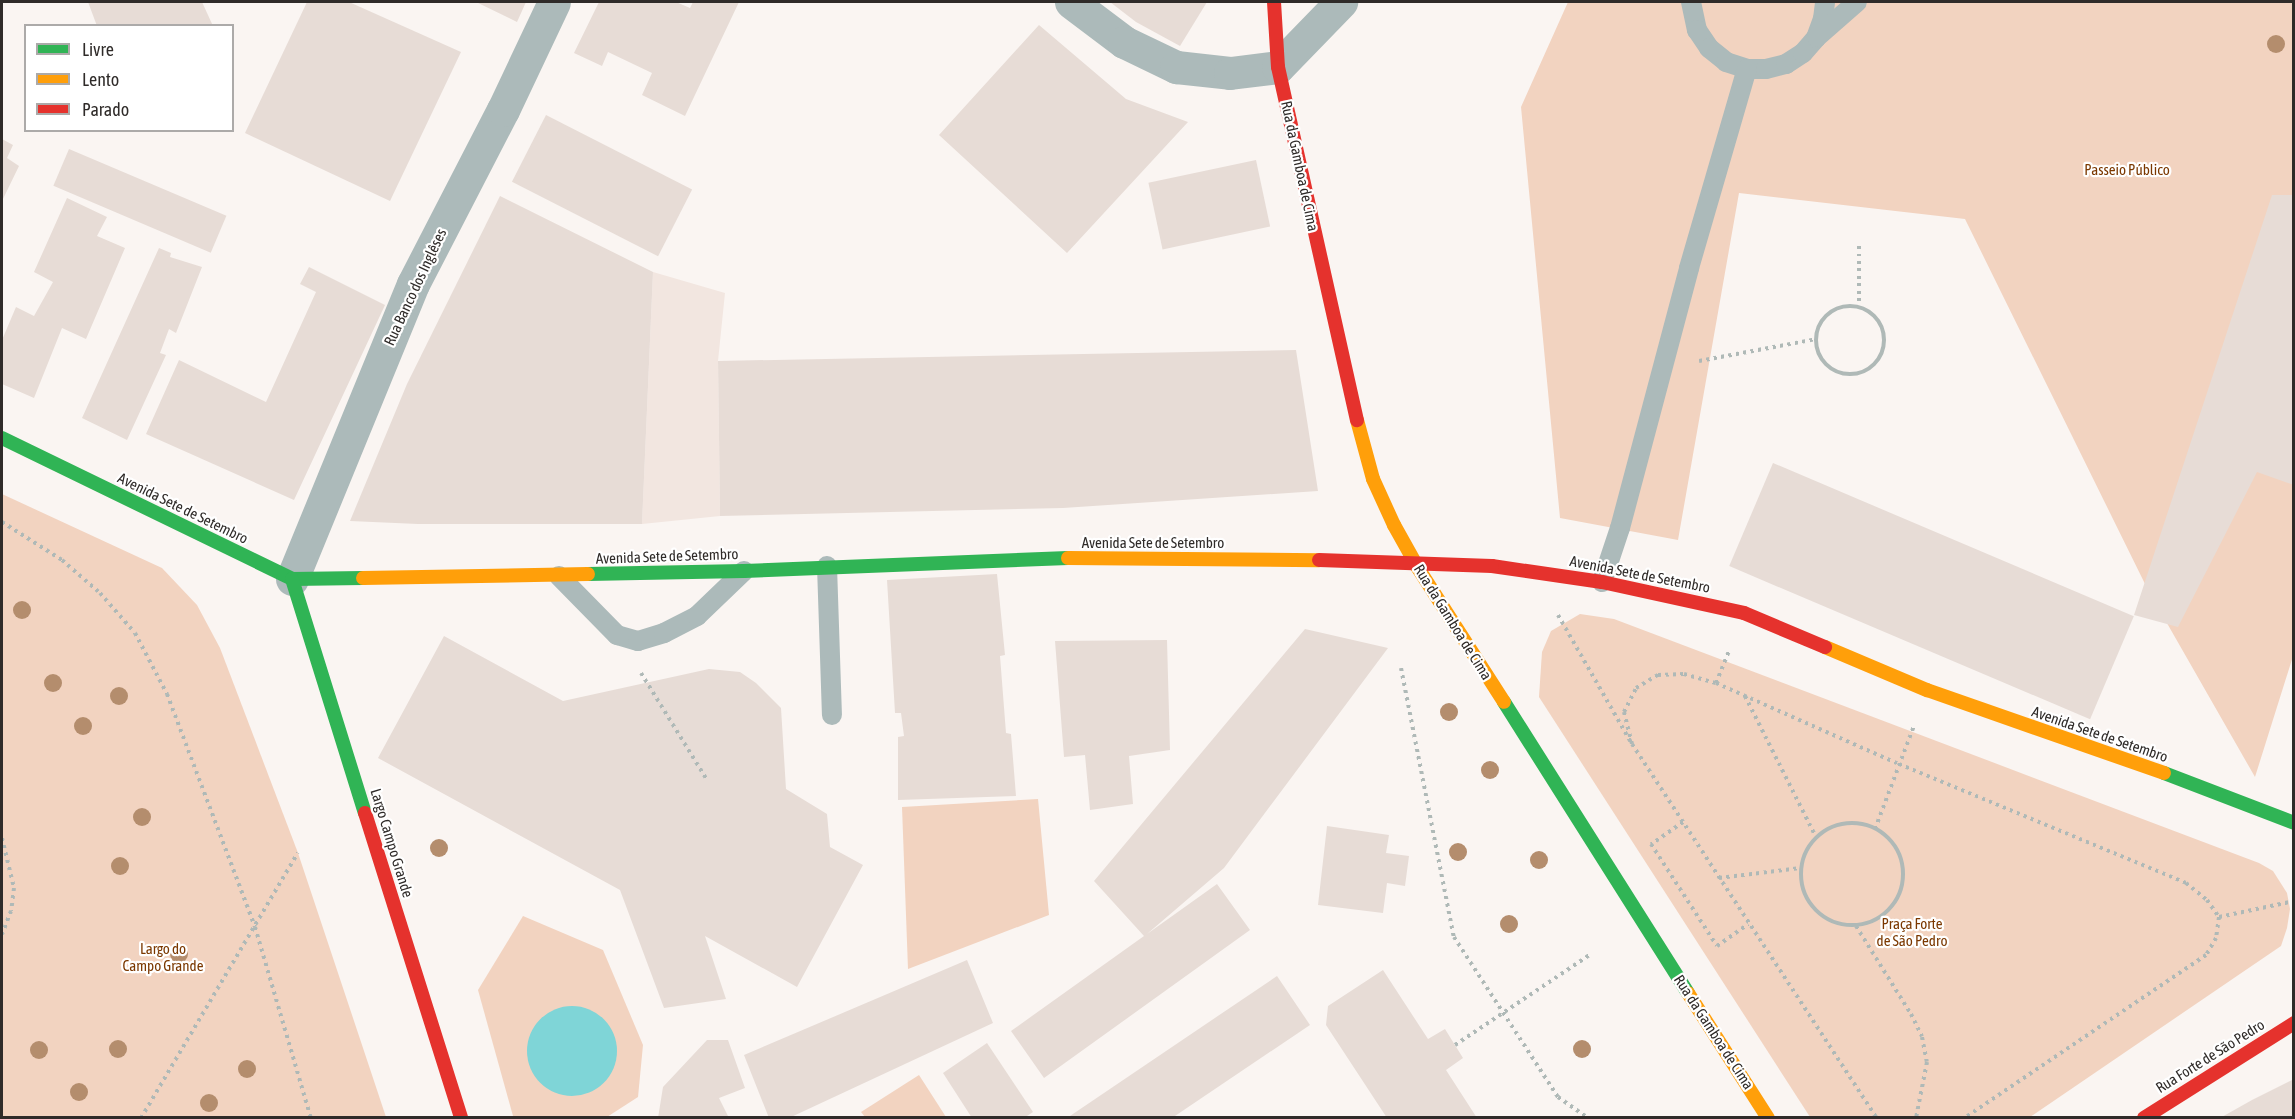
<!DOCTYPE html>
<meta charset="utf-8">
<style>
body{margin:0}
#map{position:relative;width:2295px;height:1119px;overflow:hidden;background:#faf5f2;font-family:"Asap Condensed",sans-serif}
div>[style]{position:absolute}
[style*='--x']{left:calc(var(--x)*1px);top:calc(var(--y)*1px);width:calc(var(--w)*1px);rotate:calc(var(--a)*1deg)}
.built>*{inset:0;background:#f2e6e0}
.green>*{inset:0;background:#f2d3c0}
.water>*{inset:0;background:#7fd5d7}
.round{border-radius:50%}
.building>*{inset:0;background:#e7dcd6;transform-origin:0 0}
.path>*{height:4px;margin-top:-2px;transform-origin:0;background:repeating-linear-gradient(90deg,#afb9b7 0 3px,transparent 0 7.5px)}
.path>.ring{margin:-2px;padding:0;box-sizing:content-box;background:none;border:4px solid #afb9b7;border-radius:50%}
.lane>*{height:20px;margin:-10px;padding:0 10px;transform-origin:10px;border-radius:10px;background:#acbaba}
.street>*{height:33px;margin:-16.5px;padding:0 16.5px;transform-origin:16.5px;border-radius:16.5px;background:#acbaba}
.fast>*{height:14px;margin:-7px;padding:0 7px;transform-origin:7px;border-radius:7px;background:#30b455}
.slow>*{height:14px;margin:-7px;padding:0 7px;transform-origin:7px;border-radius:7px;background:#ff9f0a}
.jam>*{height:14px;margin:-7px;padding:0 7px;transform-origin:7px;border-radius:7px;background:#e5322d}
.jam-bridge>*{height:14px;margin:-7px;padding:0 7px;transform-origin:7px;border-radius:7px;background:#e5322d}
.trees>*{width:18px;height:18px;margin:-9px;border-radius:50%;background:#b48d6d}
span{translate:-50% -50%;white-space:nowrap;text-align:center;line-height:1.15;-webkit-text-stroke:4.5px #fff;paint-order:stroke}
.street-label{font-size:15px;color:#2f2b29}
.park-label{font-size:15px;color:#7b3800}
.frame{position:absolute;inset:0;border:3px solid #2f2b29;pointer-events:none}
.legend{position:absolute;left:24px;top:24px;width:210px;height:108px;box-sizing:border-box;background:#fff;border:2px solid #acaaa9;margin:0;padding:8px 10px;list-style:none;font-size:18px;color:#2f2b29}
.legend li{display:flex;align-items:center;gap:12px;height:30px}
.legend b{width:30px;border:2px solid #acaaa9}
</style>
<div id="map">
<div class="built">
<div style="clip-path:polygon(653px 272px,725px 293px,718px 361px,720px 516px,642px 524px)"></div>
</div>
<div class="green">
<div style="clip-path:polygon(1568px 2px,2293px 2px,2294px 653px,2255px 777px,2148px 590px,1965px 219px,1739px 193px,1678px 540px,1560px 518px,1521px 107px)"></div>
<div style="clip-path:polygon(2px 494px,162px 568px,197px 605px,220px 648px,298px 853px,386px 1117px,2px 1117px)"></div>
<div style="clip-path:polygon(1580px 614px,1614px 619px,2259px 863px,2273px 871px,2287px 893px,2290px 909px,2287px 928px,2281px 946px,2030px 1117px,1810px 1117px,1539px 697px,1542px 652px,1551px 631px)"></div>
<div style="clip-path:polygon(1038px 799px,1049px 915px,908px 969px,902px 807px)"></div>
<div style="clip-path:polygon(523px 916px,603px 950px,643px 1045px,638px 1097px,607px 1117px,513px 1116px,478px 990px)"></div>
<div style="clip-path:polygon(919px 1075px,946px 1117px,865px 1117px,861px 1112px)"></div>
</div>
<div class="water">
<div class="round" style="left:527px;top:1006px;width:90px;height:90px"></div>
</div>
<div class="building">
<div style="clip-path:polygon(88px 2px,202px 2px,213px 26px,97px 26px)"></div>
<div style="clip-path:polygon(307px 2px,349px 2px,461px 52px,390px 201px,245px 133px)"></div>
<div style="clip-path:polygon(476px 2px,526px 2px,517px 22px)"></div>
<div style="clip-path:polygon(599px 2px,676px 2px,690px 8px,693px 2px,739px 2px,685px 116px,642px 95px,652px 73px,608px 52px,602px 66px,574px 53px)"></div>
<div style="clip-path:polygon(1110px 2px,1207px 2px,1180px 46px,1136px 22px)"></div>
<div style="clip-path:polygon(1039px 25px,1126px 99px,1188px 122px,1067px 253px,939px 135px)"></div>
<div style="left:546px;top:115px;width:164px;height:75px;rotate:27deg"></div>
<div style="clip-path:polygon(2px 139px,13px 145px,7px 158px,19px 166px,2px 201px)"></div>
<div style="left:69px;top:149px;width:171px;height:40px;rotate:23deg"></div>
<div style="left:1256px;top:160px;width:68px;height:110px;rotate:78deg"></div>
<div style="clip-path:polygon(2272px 195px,2294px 195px,2294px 485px,2257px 472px,2178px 627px,2134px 615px)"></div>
<div style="clip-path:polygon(500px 196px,653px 272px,642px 524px,418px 524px,350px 521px,407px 384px)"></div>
<div style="clip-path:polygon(67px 198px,107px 217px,97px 236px,125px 248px,86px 339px,62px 328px,34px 398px,2px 384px,2px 340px,16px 307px,34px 316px,53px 282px,34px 272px)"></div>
<div style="clip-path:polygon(159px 248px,171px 253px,170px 257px,202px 267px,176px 333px,169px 329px,160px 353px,166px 355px,127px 440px,82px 418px)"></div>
<div style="clip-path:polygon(309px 267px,385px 305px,294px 500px,146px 434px,179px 360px,266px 402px,316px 292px,300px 284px)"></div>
<div style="clip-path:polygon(1296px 350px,1318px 491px,1063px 508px,720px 516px,718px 361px)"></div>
<div style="left:1773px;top:463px;width:392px;height:112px;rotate:23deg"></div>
<div style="clip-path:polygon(997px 574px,1005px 655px,1000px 656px,1006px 733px,1011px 734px,1016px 796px,898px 800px,898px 737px,904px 736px,901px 713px,895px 713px,887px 580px)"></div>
<div style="clip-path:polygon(1305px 629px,1388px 648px,1224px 868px,1147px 934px,1217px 884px,1250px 930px,1044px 1078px,1011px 1031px,1144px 936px,1094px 881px)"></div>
<div style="clip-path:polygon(444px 636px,563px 701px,709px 669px,740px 672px,756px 683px,781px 708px,786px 789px,827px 814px,830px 847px,863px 865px,797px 987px,705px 936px,726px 999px,664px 1008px,620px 890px,378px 758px)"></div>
<div style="clip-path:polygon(1167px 640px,1170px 750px,1129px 756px,1133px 804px,1090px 810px,1085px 755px,1064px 757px,1055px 641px)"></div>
<div style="clip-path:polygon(1327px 826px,1389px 835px,1386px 853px,1409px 856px,1405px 886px,1387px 883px,1383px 913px,1318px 905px)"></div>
<div style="clip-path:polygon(967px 960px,993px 1023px,789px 1118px,769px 1118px,744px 1055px)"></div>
<div style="clip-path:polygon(1383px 970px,1428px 1039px,1445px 1029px,1463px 1058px,1446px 1070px,1477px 1118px,1387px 1118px,1326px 1025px,1328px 1006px)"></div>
<div style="clip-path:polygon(1277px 976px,1310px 1025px,1172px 1118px,1067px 1118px)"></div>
<div style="clip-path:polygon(707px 1040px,728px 1040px,745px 1088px,719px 1098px,729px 1118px,658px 1118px,663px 1087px)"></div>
<div style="clip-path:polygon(987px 1043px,1033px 1112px,1024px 1118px,972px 1118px,943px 1073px)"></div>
<div style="clip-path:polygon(2294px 1079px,2294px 1118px,2220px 1118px,2252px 1100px)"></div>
</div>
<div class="path">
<div style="--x:1859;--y:246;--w:61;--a:90"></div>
<div class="ring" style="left:1816px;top:306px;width:64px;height:64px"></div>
<div style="--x:1699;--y:361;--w:119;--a:-10.6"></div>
<div style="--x:2;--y:522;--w:71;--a:32.3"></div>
<div style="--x:62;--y:560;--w:50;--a:41"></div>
<div style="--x:100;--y:593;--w:53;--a:48.8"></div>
<div style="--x:135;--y:633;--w:69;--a:62.3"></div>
<div style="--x:167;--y:694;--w:249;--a:69.3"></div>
<div style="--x:255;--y:927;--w:199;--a:73.7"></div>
<div style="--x:1558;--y:615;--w:149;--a:60.2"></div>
<div style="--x:1632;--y:744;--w:447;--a:56.8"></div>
<div style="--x:1401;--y:668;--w:274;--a:78.9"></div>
<div style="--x:1454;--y:937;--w:191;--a:57"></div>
<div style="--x:1558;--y:1097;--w:37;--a:35"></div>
<div style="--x:641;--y:673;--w:126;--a:58.3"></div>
<div style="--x:1716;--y:683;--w:35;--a:-68"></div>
<div style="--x:1745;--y:696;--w:158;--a:63.3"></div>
<div style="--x:1632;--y:744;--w:33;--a:-104"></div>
<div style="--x:1624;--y:712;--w:27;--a:-63"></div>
<div style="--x:1636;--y:688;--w:26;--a:-31"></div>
<div style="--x:1658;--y:675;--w:26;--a:-2"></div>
<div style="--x:1684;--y:674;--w:33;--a:16"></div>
<div style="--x:1716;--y:683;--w:200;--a:23.9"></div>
<div style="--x:1899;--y:764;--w:311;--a:22.5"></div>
<div style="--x:2186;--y:883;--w:27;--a:39"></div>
<div style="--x:2207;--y:900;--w:21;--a:55"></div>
<div style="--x:2219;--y:917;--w:21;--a:98"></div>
<div style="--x:2216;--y:938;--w:20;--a:120"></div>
<div style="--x:2206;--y:955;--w:292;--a:146"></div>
<div style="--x:1683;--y:822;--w:39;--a:145"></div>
<div style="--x:1651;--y:844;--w:121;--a:57.1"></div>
<div style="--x:1717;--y:946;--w:38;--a:-35"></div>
<div class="ring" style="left:1801px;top:823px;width:98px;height:98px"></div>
<div style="--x:1875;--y:829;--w:110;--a:-69.3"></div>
<div style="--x:2;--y:838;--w:51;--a:76.5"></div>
<div style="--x:14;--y:888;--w:23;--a:97"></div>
<div style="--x:11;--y:911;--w:25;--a:111"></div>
<div style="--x:1719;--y:878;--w:82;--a:-7"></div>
<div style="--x:2219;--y:917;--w:77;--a:-12"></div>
<div style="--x:1856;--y:926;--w:104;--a:58"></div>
<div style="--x:1911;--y:1014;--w:25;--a:64"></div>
<div style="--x:1922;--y:1037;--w:25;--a:79"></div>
<div style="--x:1927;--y:1062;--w:57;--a:101.1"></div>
<div style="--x:1455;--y:1045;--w:164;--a:-33.8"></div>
<div style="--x:141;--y:1118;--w:308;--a:-59.4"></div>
</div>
<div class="lane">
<div style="--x:1691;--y:2;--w:29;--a:78"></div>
<div style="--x:1697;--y:30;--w:22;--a:56"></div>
<div style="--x:1709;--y:48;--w:22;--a:39"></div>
<div style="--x:1726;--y:62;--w:22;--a:18"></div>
<div style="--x:1747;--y:69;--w:19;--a:0"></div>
<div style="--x:1766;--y:69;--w:21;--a:-14"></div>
<div style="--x:1786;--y:64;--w:20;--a:-33"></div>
<div style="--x:1803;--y:53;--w:20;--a:-49"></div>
<div style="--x:1816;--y:38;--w:20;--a:-70"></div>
<div style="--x:1823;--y:19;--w:17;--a:-83"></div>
<div style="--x:1817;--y:37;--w:53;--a:-41.2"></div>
<div style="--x:827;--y:566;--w:149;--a:88.1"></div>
<div style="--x:559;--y:576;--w:83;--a:45.5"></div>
<div style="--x:617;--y:635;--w:22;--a:16"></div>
<div style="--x:638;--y:641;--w:27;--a:-17"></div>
<div style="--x:664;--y:633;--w:37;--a:-27"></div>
<div style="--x:697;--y:616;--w:65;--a:-43.8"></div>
<div style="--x:1602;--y:582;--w:57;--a:-71.6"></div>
<div style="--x:1620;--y:528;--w:269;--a:-75.1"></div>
<div style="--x:1689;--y:268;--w:207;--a:-73.8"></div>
</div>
<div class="street">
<div style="--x:1071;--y:2;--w:66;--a:37"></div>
<div style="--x:1124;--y:42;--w:58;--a:25.7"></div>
<div style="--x:1176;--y:67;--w:54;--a:6.3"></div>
<div style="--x:1230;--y:73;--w:48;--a:-7.1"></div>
<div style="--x:1278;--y:67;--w:91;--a:-45.9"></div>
<div style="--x:292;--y:579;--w:319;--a:-67.7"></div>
<div style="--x:413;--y:284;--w:196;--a:-62.7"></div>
<div style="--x:503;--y:110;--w:119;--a:-64.7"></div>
</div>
<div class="fast">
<div style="--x:2;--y:438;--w:322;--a:25.9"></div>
<div style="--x:292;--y:579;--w:71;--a:-0.8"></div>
<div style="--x:588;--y:574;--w:156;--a:-1.1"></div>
<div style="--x:744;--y:571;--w:324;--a:-2.3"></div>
<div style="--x:292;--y:579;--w:245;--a:72.7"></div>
<div style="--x:1504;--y:702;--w:344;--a:57.7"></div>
<div style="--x:2164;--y:773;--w:139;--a:21"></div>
</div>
<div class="slow">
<div style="--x:1357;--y:420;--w:61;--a:74.8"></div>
<div style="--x:1373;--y:479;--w:51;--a:65.5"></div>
<div style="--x:1394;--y:525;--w:49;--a:60.8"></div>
<div style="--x:1418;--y:568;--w:159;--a:57.3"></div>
<div style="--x:1068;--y:558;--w:251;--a:0.5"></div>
<div style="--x:363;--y:578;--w:225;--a:-1"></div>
<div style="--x:1825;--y:647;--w:111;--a:22.9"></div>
<div style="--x:1927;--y:690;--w:251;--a:19.3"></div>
<div style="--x:1688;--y:993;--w:148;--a:57.4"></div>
</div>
<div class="jam">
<div style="--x:1274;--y:2;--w:65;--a:86.5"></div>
<div style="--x:1278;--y:67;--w:362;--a:77.4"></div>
<div style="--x:1492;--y:566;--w:111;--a:8.3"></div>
<div style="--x:1602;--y:582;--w:145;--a:12.3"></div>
<div style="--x:1744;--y:613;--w:88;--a:22.8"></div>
<div style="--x:365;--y:813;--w:320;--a:72.5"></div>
<div style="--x:2144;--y:1118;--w:178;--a:-32.3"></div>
</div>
<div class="jam-bridge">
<div style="--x:1319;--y:560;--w:173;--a:2"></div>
</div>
<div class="trees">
<div style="left:2276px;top:44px"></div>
<div style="left:22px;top:610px"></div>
<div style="left:53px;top:683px"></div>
<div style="left:119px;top:696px"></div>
<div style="left:1449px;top:712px"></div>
<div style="left:83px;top:726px"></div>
<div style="left:1490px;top:770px"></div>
<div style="left:142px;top:817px"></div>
<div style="left:439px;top:848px"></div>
<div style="left:1458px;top:852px"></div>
<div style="left:1539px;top:860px"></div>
<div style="left:120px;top:866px"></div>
<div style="left:1509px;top:924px"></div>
<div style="left:179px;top:954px"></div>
<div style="left:118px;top:1049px"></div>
<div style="left:1582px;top:1049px"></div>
<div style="left:39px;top:1050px"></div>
<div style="left:247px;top:1069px"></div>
<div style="left:79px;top:1092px"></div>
<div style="left:209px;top:1103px"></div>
</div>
<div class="street-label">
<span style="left:1300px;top:166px;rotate:78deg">Rua da Gamboa de Cima</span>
<span style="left:415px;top:287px;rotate:-65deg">Rua Banco dos Inglêses</span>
<span style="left:183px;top:508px;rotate:26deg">Avenida Sete de Setembro</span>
<span style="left:1153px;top:543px">Avenida Sete de Setembro</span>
<span style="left:667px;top:556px;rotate:-2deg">Avenida Sete de Setembro</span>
<span style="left:1640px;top:574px;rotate:11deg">Avenida Sete de Setembro</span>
<span style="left:1453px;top:622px;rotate:58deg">Rua da Gamboa de Cima</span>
<span style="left:2100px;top:734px;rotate:19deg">Avenida Sete de Setembro</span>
<span style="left:392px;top:843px;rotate:73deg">Largo Campo Grande</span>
<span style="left:1714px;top:1032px;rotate:57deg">Rua da Gamboa de Cima</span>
<span style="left:2210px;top:1056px;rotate:-32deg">Rua Forte de São Pedro</span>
</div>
<div class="park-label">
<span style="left:2127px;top:170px">Passeio Público</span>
<span style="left:1912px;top:932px">Praça Forte<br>de São Pedro</span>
<span style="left:163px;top:957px">Largo do<br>Campo Grande</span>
</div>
<div class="frame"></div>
<ul class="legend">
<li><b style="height:8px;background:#30b455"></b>Livre</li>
<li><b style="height:8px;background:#ff9f0a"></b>Lento</li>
<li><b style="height:8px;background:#e5322d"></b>Parado</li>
</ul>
</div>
